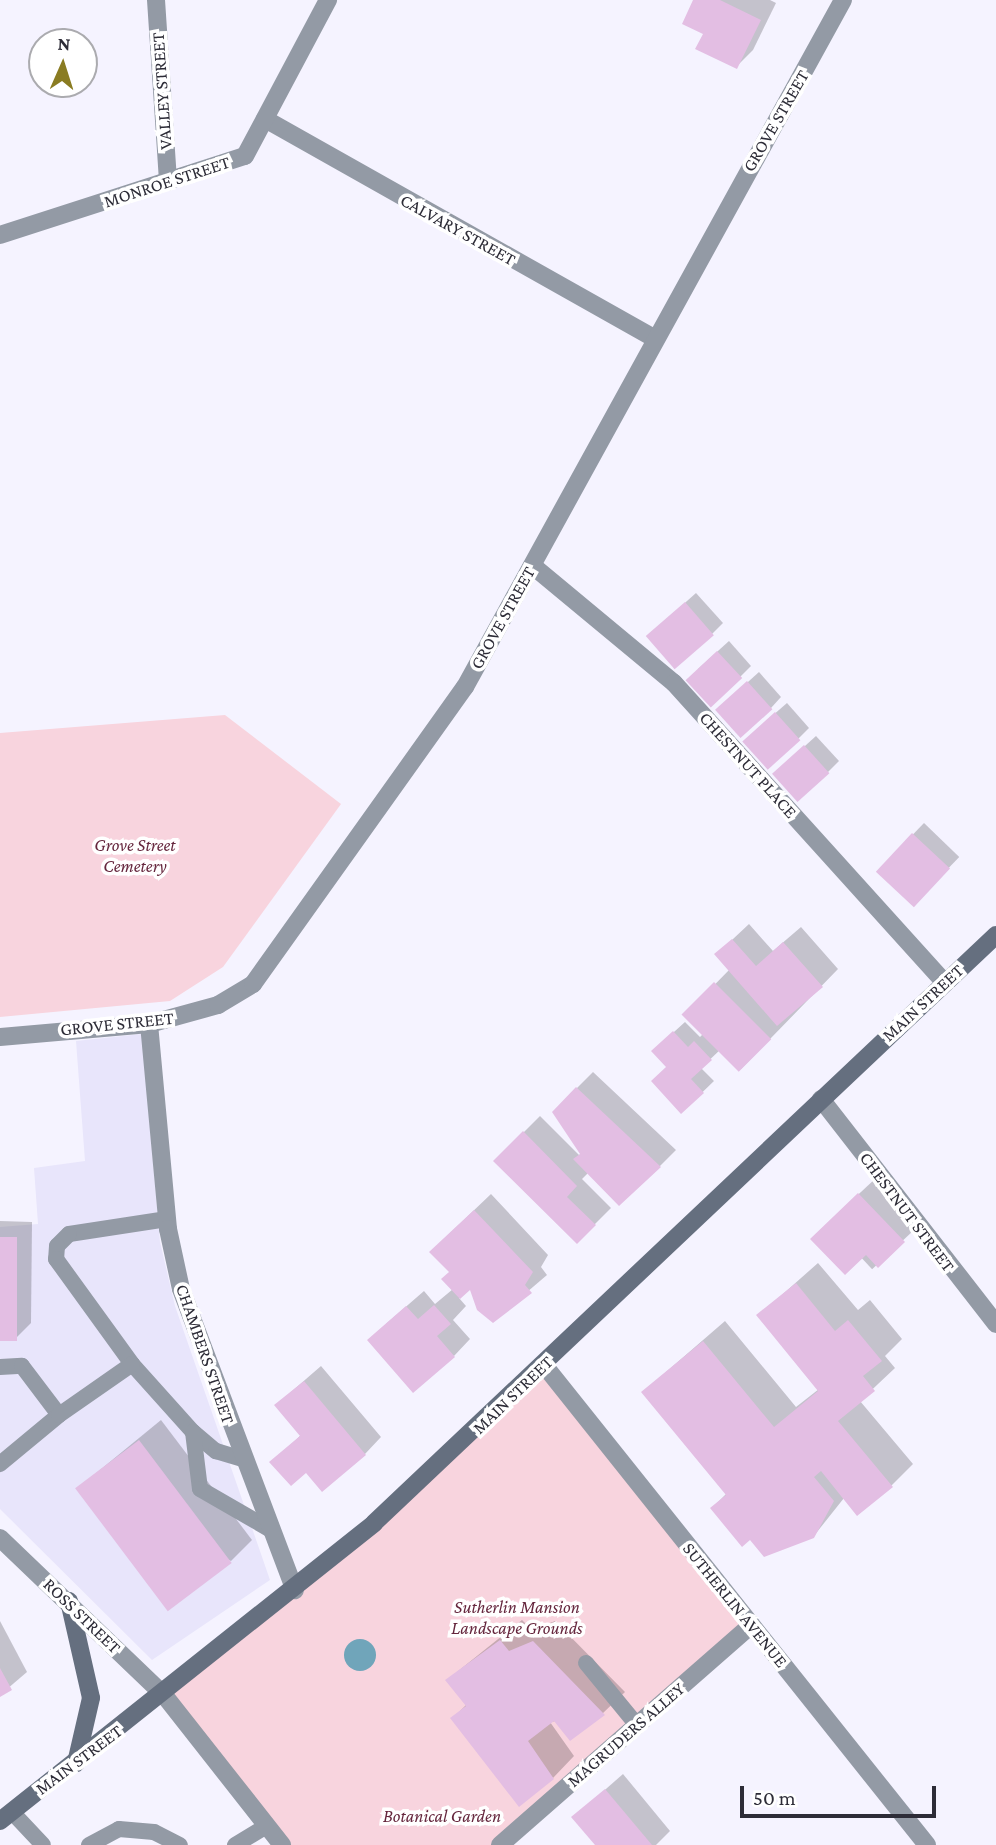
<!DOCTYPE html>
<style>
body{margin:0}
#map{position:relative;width:996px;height:1845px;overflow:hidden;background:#f5f3ff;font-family:"Crimson Pro",serif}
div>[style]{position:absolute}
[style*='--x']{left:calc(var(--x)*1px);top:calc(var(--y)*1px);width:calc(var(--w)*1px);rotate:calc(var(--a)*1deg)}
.built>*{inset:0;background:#e8e5fb}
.green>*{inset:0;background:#f8d4de}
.water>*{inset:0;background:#70a5ba}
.round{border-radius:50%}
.shadow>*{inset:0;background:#0003;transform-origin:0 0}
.building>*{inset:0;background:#e3bee3;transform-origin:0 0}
.service>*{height:16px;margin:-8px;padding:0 8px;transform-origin:8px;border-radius:8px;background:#939aa5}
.minor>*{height:18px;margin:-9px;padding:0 9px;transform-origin:9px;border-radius:9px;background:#939aa5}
.secondary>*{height:18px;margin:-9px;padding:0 9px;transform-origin:9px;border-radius:9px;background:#656f7f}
span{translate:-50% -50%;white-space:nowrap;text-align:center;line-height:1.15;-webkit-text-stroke:7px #fff;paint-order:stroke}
.street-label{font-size:18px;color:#2d2c37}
.park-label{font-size:18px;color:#65263d;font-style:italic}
.north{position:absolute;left:28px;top:28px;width:70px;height:70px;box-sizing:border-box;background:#fff;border:2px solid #ababaf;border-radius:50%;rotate:3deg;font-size:19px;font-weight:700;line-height:28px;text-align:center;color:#2d2c37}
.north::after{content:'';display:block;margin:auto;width:24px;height:32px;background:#8a7c22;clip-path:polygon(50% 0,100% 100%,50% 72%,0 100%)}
.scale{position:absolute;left:740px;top:1786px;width:196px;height:32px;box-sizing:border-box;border:4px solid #2d2c37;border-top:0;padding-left:9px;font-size:21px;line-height:24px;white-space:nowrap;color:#2d2c37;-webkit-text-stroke:5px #fff;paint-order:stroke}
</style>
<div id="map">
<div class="built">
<div style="clip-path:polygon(142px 1034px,160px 1242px,175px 1306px,270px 1580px,152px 1660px,0 1509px,0 1227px,38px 1224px,34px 1168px,85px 1161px,76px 1041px)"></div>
</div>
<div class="green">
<div style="clip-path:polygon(225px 715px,341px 804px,223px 967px,170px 1001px,0 1017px,0 733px)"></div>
<div style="clip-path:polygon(544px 1365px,751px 1625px,512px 1845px,282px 1845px,164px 1695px)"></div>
</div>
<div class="water">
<div class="round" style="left:344px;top:1639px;width:32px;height:32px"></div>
</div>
<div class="shadow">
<div style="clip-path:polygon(695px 0,770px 0,776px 3px,753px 50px,737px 66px,705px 33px)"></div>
<div style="clip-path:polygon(696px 593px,723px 623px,712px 634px,659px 626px)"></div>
<div style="clip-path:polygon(729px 641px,751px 666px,740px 677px,698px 669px)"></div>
<div style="clip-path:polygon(759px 672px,781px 697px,771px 708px,728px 700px)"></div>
<div style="clip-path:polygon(787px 703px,809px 728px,798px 739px,756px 730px)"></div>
<div style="clip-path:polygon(816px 736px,839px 761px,828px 772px,785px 764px)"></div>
<div style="left:924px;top:823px;width:49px;height:67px;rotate:44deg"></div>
<div style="clip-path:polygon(749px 924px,773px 951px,801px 927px,838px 969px,741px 1069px,721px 1049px,701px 1068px,714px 1081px,682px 1112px,664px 1041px,685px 1022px,700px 1037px,704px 1033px,685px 1015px,730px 969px,717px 954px)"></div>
<div style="clip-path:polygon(593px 1072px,676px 1150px,660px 1166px,589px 1172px,582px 1179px,611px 1208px,577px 1242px,495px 1161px,540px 1116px,583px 1159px,577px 1088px)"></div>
<div style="left:876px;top:1178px;width:64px;height:65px;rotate:47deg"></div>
<div style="clip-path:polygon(491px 1194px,548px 1255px,541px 1267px,547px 1275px,493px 1321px,470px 1287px,459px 1298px,466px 1306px,453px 1320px,470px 1339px,454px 1356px,386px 1324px,424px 1291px,435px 1304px,453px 1289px,448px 1235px)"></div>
<div style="clip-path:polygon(0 1221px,32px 1222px,31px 1323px,15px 1339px,0 1339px)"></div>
<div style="clip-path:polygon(818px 1263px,858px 1310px,870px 1300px,902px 1339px,885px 1356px,895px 1368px,860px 1401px,913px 1464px,891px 1486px,844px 1498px,813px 1537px,750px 1538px,712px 1508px,727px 1493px,643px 1392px,725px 1321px,796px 1407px,819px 1389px,758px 1316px)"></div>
<div style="clip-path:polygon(321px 1366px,381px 1437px,365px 1454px,307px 1471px,272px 1462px,301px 1435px,276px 1405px)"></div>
<div style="clip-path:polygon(161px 1420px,252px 1540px,231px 1561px,78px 1488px)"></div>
<div style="clip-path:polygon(522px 1620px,532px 1630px,555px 1621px,625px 1692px,603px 1713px,550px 1722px,574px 1756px,553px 1778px,452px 1719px,467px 1704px,447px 1680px)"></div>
<div style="clip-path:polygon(0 1621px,27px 1672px,0 1695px)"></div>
<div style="clip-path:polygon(623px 1774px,670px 1831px,656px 1845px,597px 1845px,574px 1817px)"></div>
</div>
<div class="building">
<div style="clip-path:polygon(693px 0,720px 0,761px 20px,737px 69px,695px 49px,703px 34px,682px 24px)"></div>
<div style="left:685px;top:602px;width:44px;height:52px;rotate:49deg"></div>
<div style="left:717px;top:651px;width:37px;height:43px;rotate:47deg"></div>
<div style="left:747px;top:681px;width:38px;height:43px;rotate:48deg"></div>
<div style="left:775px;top:712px;width:38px;height:44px;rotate:48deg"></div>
<div style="left:804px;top:745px;width:38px;height:43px;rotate:48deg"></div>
<div style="left:912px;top:833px;width:52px;height:53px;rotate:43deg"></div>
<div style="clip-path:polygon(732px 939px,756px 966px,783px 942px,823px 987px,777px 1026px,714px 954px)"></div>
<div style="left:714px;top:982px;width:81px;height:46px;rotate:45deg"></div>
<div style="clip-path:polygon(673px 1031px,688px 1047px,694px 1041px,712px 1060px,691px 1079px,704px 1093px,681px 1114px,651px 1081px,666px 1067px,651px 1051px)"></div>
<div style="clip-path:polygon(576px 1087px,661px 1167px,619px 1206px,573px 1159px,580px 1154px,552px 1112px)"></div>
<div style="clip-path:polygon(523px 1131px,577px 1186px,567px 1197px,596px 1225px,577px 1244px,493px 1161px)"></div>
<div style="clip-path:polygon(858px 1193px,905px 1242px,878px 1268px,866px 1255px,845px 1275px,810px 1239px)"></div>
<div style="clip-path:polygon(474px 1210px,533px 1272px,525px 1285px,532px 1293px,493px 1323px,477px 1310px,470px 1290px,460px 1299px,441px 1279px,449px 1272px,429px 1252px)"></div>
<div style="left:0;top:1237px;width:17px;height:104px"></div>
<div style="clip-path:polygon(796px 1283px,835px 1331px,848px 1320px,882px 1361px,863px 1376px,875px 1391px,838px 1421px,893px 1487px,857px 1516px,821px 1471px,814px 1477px,834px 1501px,814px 1538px,764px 1557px,750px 1540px,742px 1547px,710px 1508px,726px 1495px,641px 1392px,703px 1341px,774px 1427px,818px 1391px,756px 1315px)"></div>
<div style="clip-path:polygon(434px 1305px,451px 1324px,437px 1336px,455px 1357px,413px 1393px,367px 1340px,406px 1306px,418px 1319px)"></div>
<div style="clip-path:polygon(304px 1381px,366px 1455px,322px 1492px,306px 1473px,291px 1486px,269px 1462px,300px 1436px,274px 1405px)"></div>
<div style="left:139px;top:1440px;width:154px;height:80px;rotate:53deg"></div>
<div style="clip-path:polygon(500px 1640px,509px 1651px,533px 1641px,605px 1715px,570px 1741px,554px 1721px,528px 1741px,554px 1779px,519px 1807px,450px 1718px,466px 1706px,445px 1680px)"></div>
<div style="clip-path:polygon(0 1668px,12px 1690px,0 1697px)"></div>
<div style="clip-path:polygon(605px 1789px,652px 1845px,595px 1845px,571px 1817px)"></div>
</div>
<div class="service">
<div style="--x:167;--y:1219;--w:99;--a:171.3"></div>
<div style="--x:69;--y:1234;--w:17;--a:135"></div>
<div style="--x:57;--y:1246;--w:13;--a:94"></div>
<div style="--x:56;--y:1259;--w:130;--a:54.1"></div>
<div style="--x:132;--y:1364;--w:91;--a:48.1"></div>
<div style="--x:193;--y:1432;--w:30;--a:40"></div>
<div style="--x:216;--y:1451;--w:28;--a:17"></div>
<div style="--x:0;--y:1367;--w:22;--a:-3"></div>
<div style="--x:22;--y:1366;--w:61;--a:52.9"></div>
<div style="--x:59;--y:1415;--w:77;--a:140.3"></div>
<div style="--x:59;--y:1415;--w:89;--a:-34.9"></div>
<div style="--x:193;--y:1432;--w:57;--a:83"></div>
<div style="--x:200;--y:1489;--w:82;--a:30"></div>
<div style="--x:586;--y:1663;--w:80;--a:50.6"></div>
<div style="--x:12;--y:1812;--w:45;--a:46.8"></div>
<div style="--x:89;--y:1845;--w:34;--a:-28"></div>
<div style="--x:119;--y:1829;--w:35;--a:5"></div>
<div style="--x:154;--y:1832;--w:29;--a:27"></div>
<div style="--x:235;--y:1845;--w:37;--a:-31"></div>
</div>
<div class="minor">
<div style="--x:156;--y:0;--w:182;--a:86.2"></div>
<div style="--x:265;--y:119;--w:446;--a:29.4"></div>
<div style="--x:0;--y:235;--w:257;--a:-17.9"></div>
<div style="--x:245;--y:156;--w:177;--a:-62"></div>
<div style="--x:533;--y:566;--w:183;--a:39.7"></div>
<div style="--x:674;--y:683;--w:404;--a:47.9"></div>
<div style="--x:149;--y:1024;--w:206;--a:84.7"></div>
<div style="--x:168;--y:1229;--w:61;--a:77.8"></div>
<div style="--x:181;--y:1289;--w:322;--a:69.3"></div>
<div style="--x:0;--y:1037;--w:150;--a:-5"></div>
<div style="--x:149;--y:1024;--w:72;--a:-15.4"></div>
<div style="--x:218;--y:1005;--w:41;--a:-31"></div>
<div style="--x:253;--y:984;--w:365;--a:-54.5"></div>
<div style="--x:465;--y:687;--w:784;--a:-61.18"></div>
<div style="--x:821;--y:1099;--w:285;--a:52.1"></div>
<div style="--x:544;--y:1365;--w:614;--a:51.41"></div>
<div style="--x:0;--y:1538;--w:227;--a:43.8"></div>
<div style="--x:164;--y:1695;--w:191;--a:51.8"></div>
<div style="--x:500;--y:1845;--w:334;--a:-41.2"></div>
</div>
<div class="secondary">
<div style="--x:69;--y:1601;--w:99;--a:77.2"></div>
<div style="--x:91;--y:1698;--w:67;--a:103"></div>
<div style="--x:0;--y:1821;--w:478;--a:-38.5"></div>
<div style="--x:374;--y:1523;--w:856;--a:-43.39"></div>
</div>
<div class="street-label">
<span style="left:162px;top:91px;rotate:-94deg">VALLEY STREET</span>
<span style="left:776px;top:121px;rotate:-60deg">GROVE STREET</span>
<span style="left:167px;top:182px;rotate:-18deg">MONROE STREET</span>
<span style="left:458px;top:230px;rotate:29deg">CALVARY STREET</span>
<span style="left:503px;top:618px;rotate:-61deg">GROVE STREET</span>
<span style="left:748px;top:765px;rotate:48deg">CHESTNUT PLACE</span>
<span style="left:923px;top:1003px;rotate:-43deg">MAIN STREET</span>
<span style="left:117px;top:1024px;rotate:-6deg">GROVE STREET</span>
<span style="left:907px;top:1212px;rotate:53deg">CHESTNUT STREET</span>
<span style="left:205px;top:1354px;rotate:71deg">CHAMBERS STREET</span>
<span style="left:513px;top:1395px;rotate:-44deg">MAIN STREET</span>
<span style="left:735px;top:1605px;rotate:51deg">SUTHERLIN AVENUE</span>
<span style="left:82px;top:1616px;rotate:44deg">ROSS STREET</span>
<span style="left:626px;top:1735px;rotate:-41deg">MAGRUDERS ALLEY</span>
<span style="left:79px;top:1760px;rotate:-37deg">MAIN STREET</span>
</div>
<div class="park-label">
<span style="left:135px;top:856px">Grove Street<br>Cemetery</span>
<span style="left:517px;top:1618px">Sutherlin Mansion<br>Landscape Grounds</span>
<span style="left:442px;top:1816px">Botanical Garden</span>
</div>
<div class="north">N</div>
<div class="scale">50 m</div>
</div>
